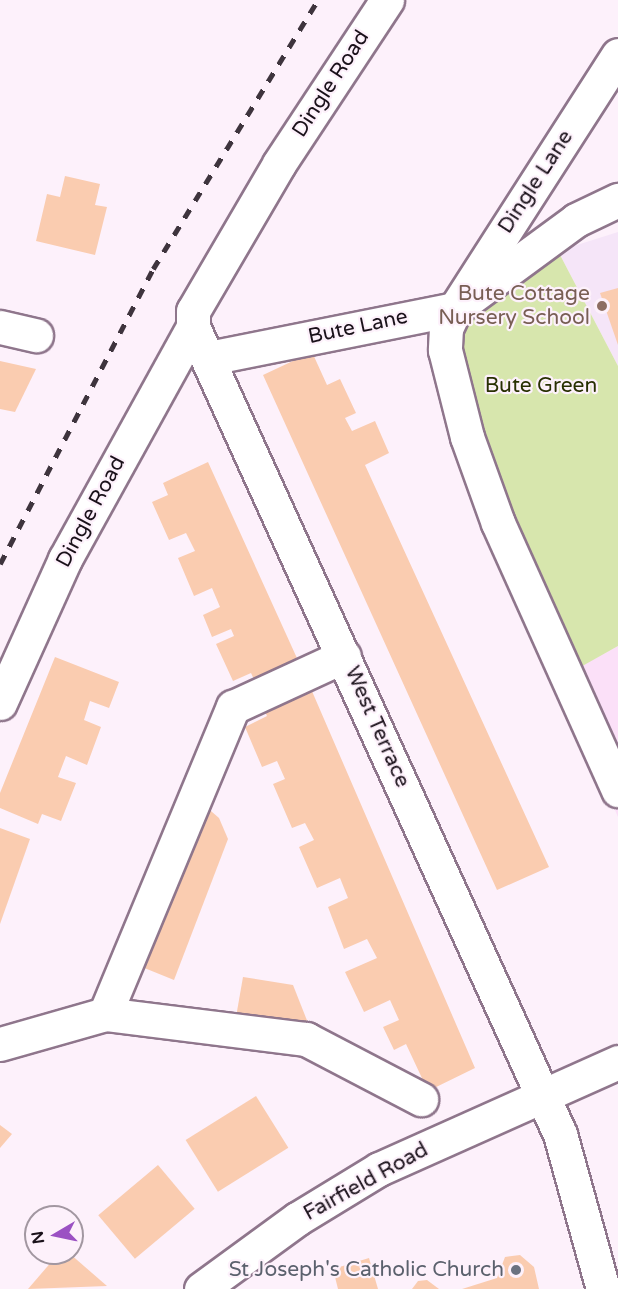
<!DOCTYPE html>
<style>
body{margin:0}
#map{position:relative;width:618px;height:1289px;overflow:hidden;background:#fdf1fb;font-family:"Varela Round",sans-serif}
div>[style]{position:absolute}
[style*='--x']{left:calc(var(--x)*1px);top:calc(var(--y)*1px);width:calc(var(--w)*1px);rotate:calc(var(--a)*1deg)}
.built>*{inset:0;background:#fbe0f8}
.education>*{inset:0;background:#f5e5f8}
.green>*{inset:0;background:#d7e6ad}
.building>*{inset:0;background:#faccb0;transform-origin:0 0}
.roads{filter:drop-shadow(2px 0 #8f768c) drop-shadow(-2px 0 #8f768c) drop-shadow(0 2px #8f768c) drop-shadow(0 -2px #8f768c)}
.minor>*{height:33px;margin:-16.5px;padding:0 16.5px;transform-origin:16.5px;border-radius:16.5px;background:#fff}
.rail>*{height:4.5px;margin-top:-2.25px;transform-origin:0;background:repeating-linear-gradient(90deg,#3e343d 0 10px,transparent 0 20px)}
.dots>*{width:16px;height:16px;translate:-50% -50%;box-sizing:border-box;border:3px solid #fdf1fb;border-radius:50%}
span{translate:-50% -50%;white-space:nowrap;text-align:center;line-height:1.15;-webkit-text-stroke:4.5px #fdf1fb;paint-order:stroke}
.street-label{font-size:21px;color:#1a111a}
.education-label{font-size:21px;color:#785e54}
.right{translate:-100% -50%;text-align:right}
.park-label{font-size:21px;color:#283002}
.worship-label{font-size:21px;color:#5b616d}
.north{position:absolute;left:24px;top:1205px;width:60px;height:60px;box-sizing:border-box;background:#fdf1fb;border:2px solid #a297a1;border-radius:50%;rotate:261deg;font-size:16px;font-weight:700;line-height:24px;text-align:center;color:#1a111a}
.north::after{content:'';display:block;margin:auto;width:21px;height:27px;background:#9b51c3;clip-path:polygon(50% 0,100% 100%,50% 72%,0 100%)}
</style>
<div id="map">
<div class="built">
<div style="clip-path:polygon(618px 646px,618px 817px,557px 679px)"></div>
</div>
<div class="education">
<div style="clip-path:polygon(618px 232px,618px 366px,558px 251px)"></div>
</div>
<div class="green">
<div style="clip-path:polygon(558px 251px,618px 366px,618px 646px,577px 669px,507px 524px,459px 375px,463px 321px,521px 285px,535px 264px)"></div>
</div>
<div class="building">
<div style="clip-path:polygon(65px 176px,100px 184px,95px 205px,107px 207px,95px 255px,36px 241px,47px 194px,60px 197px)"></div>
<div style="clip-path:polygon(618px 288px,618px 345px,600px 293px)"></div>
<div style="clip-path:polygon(312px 352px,327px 385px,340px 379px,356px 413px,345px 418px,352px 431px,375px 421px,389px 453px,365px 465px,549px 867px,497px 890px,263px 375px)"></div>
<div style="clip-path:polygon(0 361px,36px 369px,15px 412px,0 409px)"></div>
<div style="clip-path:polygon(208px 462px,301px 667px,257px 686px,251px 673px,233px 681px,216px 644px,234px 636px,231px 629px,212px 637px,203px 615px,220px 607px,212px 588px,194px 596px,178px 558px,195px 551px,186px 533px,169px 540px,152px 502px,168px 495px,163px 483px)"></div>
<div style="clip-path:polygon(55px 657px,119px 682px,109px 708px,90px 701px,84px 720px,101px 727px,87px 765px,66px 756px,58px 777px,76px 783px,61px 821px,42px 814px,38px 824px,0 808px,0 793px)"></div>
<div style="clip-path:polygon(308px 682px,475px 1068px,428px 1091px,406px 1044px,394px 1050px,383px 1027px,399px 1020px,390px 1000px,364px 1012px,345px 972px,377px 958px,367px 939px,344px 949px,328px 907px,348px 898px,340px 878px,317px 888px,299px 847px,314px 840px,305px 823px,292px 828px,273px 784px,285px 779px,277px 761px,262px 767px,245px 727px,267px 716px,261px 703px)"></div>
<div style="clip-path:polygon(204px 805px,219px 818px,228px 839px,174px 980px,137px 965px)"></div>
<div style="clip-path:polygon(0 828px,30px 839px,0 924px)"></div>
<div style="clip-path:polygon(243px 977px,293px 985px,310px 1028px,236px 1017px)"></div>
<div style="left:256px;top:1096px;width:61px;height:83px;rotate:58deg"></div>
<div style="clip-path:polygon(0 1125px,12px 1134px,0 1148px)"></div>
<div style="left:158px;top:1165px;width:57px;height:78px;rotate:50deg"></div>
<div style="clip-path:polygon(59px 1253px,69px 1253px,107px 1286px,28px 1289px)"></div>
<div style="clip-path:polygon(520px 1255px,534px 1267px,539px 1289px,462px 1289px,497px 1278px,505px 1257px)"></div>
<div style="clip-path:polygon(369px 1258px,378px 1289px,338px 1289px,333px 1269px)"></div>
<div style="clip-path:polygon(427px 1280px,439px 1289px,412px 1289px,418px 1281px)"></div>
</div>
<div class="roads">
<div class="minor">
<div style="--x:387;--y:0;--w:196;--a:123.4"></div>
<div style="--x:279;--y:164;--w:170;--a:120.3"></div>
<div style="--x:193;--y:311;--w:16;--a:90"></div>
<div style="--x:193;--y:327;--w:887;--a:65.55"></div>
<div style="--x:560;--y:1134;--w:161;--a:74.5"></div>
<div style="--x:618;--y:55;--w:302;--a:122.7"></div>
<div style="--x:455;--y:309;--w:21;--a:115"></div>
<div style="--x:446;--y:328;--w:22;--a:93"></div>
<div style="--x:445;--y:350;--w:90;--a:75.8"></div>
<div style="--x:467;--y:437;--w:91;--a:70.2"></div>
<div style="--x:498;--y:523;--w:293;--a:65.8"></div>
<div style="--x:0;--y:327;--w:37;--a:13"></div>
<div style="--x:209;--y:358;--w:251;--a:-11.3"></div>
<div style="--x:455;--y:309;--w:150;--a:-36.3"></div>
<div style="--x:576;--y:220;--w:47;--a:-25.5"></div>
<div style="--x:0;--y:703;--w:158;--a:-65.7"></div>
<div style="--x:65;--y:559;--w:265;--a:-61.1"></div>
<div style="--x:105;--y:1014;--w:203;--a:7.1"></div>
<div style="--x:306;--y:1039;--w:130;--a:27.6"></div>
<div style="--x:0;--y:1044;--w:109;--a:-15.9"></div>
<div style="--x:105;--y:1014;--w:333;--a:-67.4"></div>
<div style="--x:233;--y:707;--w:122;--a:-24.7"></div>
<div style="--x:201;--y:1289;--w:119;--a:-36.1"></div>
<div style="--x:297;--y:1219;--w:96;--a:-31.4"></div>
<div style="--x:379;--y:1169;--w:262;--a:-24.1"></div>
</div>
</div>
<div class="rail">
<div style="--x:0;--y:564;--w:332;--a:-62.6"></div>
<div style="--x:153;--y:269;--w:316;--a:-58.5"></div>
</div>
<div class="dots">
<div style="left:602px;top:306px;background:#8d6e63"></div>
<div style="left:516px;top:1270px;background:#6b7280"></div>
</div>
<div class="street-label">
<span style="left:331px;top:84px;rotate:-57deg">Dingle Road</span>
<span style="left:536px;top:182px;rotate:-57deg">Dingle Lane</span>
<span style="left:358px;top:327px;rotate:-12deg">Bute Lane</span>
<span style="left:91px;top:512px;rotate:-62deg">Dingle Road</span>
<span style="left:377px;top:727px;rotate:66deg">West Terrace</span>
<span style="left:366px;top:1182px;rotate:-29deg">Fairfield Road</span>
</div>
<div class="education-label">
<span class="right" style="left:590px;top:306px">Bute Cottage<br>Nursery School</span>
</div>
<div class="park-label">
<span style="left:541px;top:386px">Bute Green</span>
</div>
<div class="worship-label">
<span class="right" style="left:504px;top:1270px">St Joseph's Catholic Church</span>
</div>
<div class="north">N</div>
</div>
